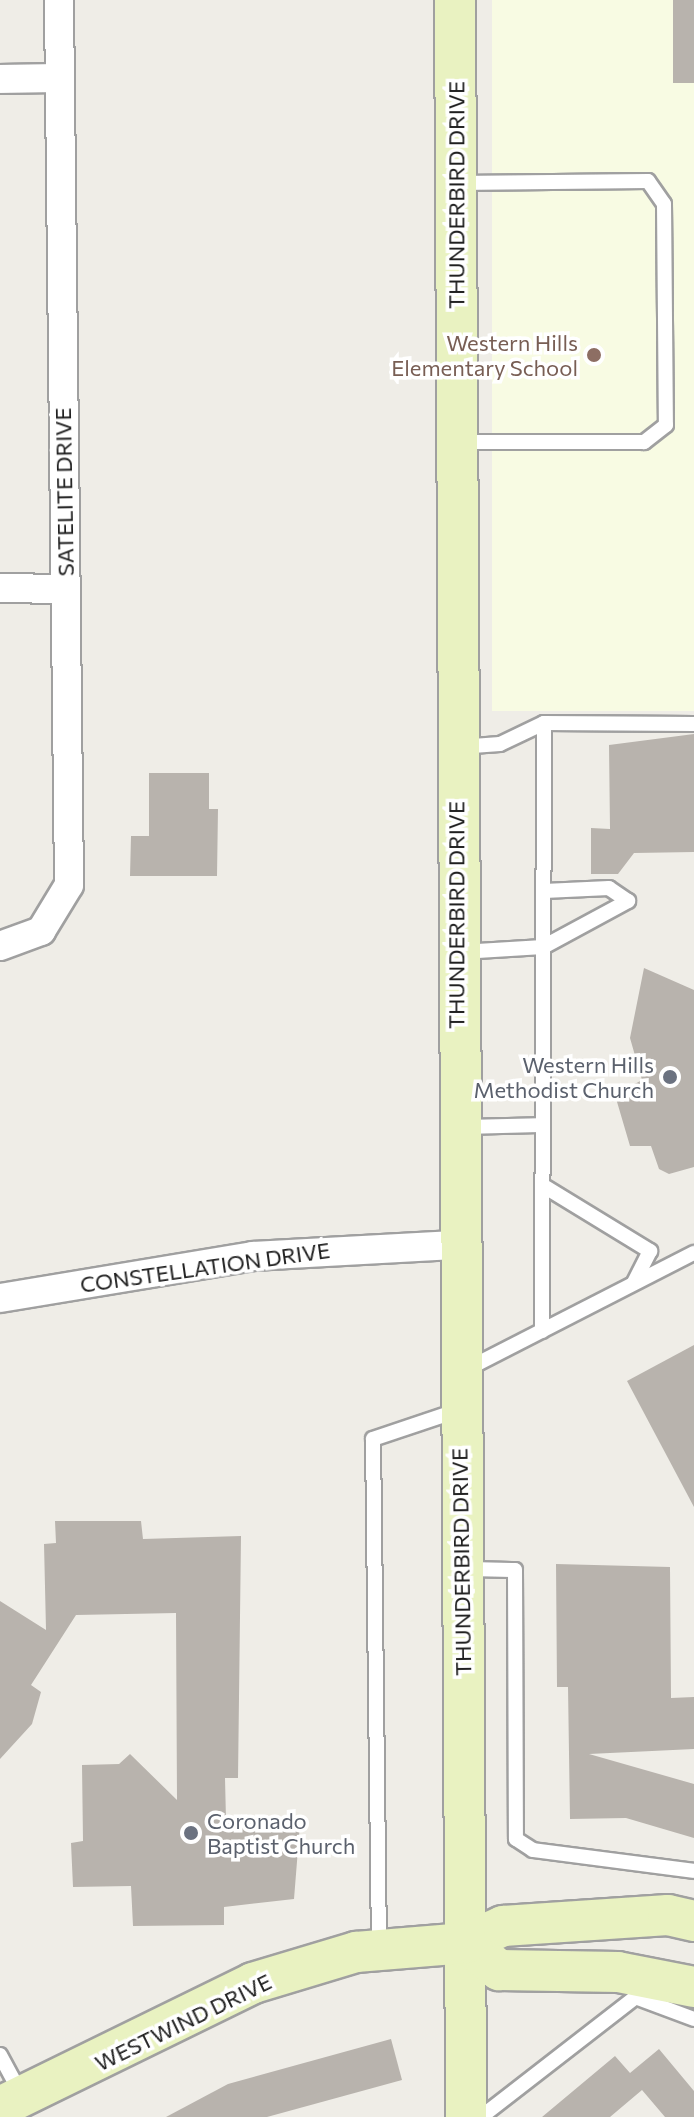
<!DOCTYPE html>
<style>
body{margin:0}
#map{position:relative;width:694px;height:2117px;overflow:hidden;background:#efede7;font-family:Commissioner,sans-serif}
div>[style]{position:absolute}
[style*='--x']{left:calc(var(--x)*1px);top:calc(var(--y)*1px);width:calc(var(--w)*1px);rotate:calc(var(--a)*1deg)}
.education>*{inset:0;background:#f8fbe3;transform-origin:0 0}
.building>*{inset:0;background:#b8b3ad;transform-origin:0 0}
.roads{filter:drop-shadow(2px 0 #a0a0a0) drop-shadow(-2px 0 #a0a0a0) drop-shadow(0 2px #a0a0a0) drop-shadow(0 -2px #a0a0a0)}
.lane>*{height:14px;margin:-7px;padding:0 7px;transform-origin:7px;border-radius:7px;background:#fff}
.street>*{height:28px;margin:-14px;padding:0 14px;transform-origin:14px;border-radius:14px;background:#fff}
.secondary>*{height:40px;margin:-20px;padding:0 20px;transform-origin:20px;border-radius:20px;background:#e9f2c1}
.dots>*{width:22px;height:22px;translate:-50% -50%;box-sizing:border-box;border:4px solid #fff;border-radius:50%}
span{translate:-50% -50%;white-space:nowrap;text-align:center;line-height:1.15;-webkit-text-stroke:7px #fff;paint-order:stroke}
.street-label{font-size:22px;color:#1f1f1f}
.education-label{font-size:22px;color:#785e54}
.right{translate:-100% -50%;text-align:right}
.worship-label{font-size:22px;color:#5b616d}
.left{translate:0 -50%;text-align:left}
</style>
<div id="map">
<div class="education">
<div style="left:492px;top:0;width:202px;height:711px"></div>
</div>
<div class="building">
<div style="left:673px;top:0;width:21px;height:83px"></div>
<div style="clip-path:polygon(694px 734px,694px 852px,634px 853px,618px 874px,591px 874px,591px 828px,610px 829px,609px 745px)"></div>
<div style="clip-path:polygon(149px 773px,209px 773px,209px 809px,218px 809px,217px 876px,130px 876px,131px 836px,149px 836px)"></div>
<div style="clip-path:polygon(644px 968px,694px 990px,694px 1167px,669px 1174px,659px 1169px,651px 1146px,630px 1146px,615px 1095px,642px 1080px,630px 1038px)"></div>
<div style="clip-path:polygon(694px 1345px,694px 1507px,627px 1381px)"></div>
<div style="clip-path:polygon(55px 1521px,141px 1521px,143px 1539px,241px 1536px,238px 1778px,225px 1778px,226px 1820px,300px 1824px,294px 1899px,224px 1907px,224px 1925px,133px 1926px,131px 1886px,73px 1887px,71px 1843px,83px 1841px,82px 1765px,119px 1764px,130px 1754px,177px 1800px,176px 1613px,76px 1615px,31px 1685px,41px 1692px,32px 1724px,0 1759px,0 1601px,46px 1630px,44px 1544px,56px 1543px)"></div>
<div style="clip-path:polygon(556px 1564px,670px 1567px,671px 1698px,694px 1697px,694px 1749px,589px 1754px,694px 1784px,694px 1838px,626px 1818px,570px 1819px,568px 1687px,557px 1687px)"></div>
<div style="clip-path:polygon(391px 2039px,402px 2080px,267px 2117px,166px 2117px,228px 2084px)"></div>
<div style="clip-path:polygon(659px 2049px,694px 2091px,694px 2117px,665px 2117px,642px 2090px,610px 2117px,542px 2117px,615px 2056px,630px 2073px)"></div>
</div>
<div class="roads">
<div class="lane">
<div style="--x:457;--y:183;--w:191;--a:-0.6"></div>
<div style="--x:648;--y:181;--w:28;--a:55"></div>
<div style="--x:664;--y:204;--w:221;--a:89.5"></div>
<div style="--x:666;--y:425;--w:28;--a:142"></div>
<div style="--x:644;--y:442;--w:183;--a:180"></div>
<div style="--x:459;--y:747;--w:41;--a:-4.2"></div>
<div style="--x:500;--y:744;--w:49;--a:-25.5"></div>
<div style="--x:544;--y:723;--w:150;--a:0.4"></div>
<div style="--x:461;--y:952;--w:82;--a:-3.5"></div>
<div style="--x:543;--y:947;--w:97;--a:-28.4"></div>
<div style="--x:628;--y:901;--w:23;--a:-146"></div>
<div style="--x:609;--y:888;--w:65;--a:177.4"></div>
<div style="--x:462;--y:1127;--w:80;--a:-1.4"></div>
<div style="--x:542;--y:1185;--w:127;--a:31.4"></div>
<div style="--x:650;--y:1251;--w:36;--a:117"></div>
<div style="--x:542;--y:1331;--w:608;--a:-89.81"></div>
<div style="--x:467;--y:1369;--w:255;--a:-27.1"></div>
<div style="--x:467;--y:1569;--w:48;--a:1.2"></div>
<div style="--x:515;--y:1570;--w:269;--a:89.8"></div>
<div style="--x:516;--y:1839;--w:20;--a:33"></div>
<div style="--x:533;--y:1850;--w:162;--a:7.4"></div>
<div style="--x:379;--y:1949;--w:510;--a:-90.67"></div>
<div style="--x:373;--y:1439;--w:91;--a:-18.6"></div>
<div style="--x:635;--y:1997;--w:63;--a:20.4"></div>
<div style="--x:0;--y:2055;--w:44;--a:61.7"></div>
<div style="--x:481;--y:2117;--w:215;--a:-37.8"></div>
</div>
<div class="street">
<div style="--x:0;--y:79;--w:59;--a:-1"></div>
<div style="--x:0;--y:588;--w:65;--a:0.9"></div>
<div style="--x:0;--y:946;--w:44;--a:-20.1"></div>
<div style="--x:41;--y:931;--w:54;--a:-58.7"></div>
<div style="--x:69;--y:885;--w:885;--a:-90.65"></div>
<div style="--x:0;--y:1298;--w:256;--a:-9.4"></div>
<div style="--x:253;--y:1256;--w:206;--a:-3.1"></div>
</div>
<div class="secondary">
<div style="--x:455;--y:0;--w:2117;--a:89.7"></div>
<div style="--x:466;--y:1943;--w:43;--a:39.3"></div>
<div style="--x:499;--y:1970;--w:119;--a:1"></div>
<div style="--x:618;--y:1972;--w:77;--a:11.2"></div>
<div style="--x:0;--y:2107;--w:282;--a:-26.1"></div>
<div style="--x:253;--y:1983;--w:108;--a:-16.8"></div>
<div style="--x:356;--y:1952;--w:110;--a:-4.7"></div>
<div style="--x:466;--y:1943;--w:41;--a:-24.7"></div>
<div style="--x:503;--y:1926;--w:165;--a:-3.8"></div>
<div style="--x:668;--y:1915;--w:27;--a:13"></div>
</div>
</div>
<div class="dots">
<div style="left:594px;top:355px;background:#8d6e63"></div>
<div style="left:670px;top:1077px;background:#6b7280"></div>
<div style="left:191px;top:1833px;background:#6b7280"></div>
</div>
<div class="street-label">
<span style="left:456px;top:195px;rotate:-90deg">THUNDERBIRD DRIVE</span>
<span style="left:64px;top:492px;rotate:-91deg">SATELITE DRIVE</span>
<span style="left:456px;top:915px;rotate:-90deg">THUNDERBIRD DRIVE</span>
<span style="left:205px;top:1267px;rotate:-8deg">CONSTELLATION DRIVE</span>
<span style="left:461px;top:1562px;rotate:-91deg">THUNDERBIRD DRIVE</span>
<span style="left:183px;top:2022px;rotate:-26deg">WESTWIND DRIVE</span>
</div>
<div class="education-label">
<span class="right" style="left:578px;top:355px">Western Hills<br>Elementary School</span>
</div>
<div class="worship-label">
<span class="right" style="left:654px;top:1077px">Western Hills<br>Methodist Church</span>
<span class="left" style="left:207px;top:1833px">Coronado<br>Baptist Church</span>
</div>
</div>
